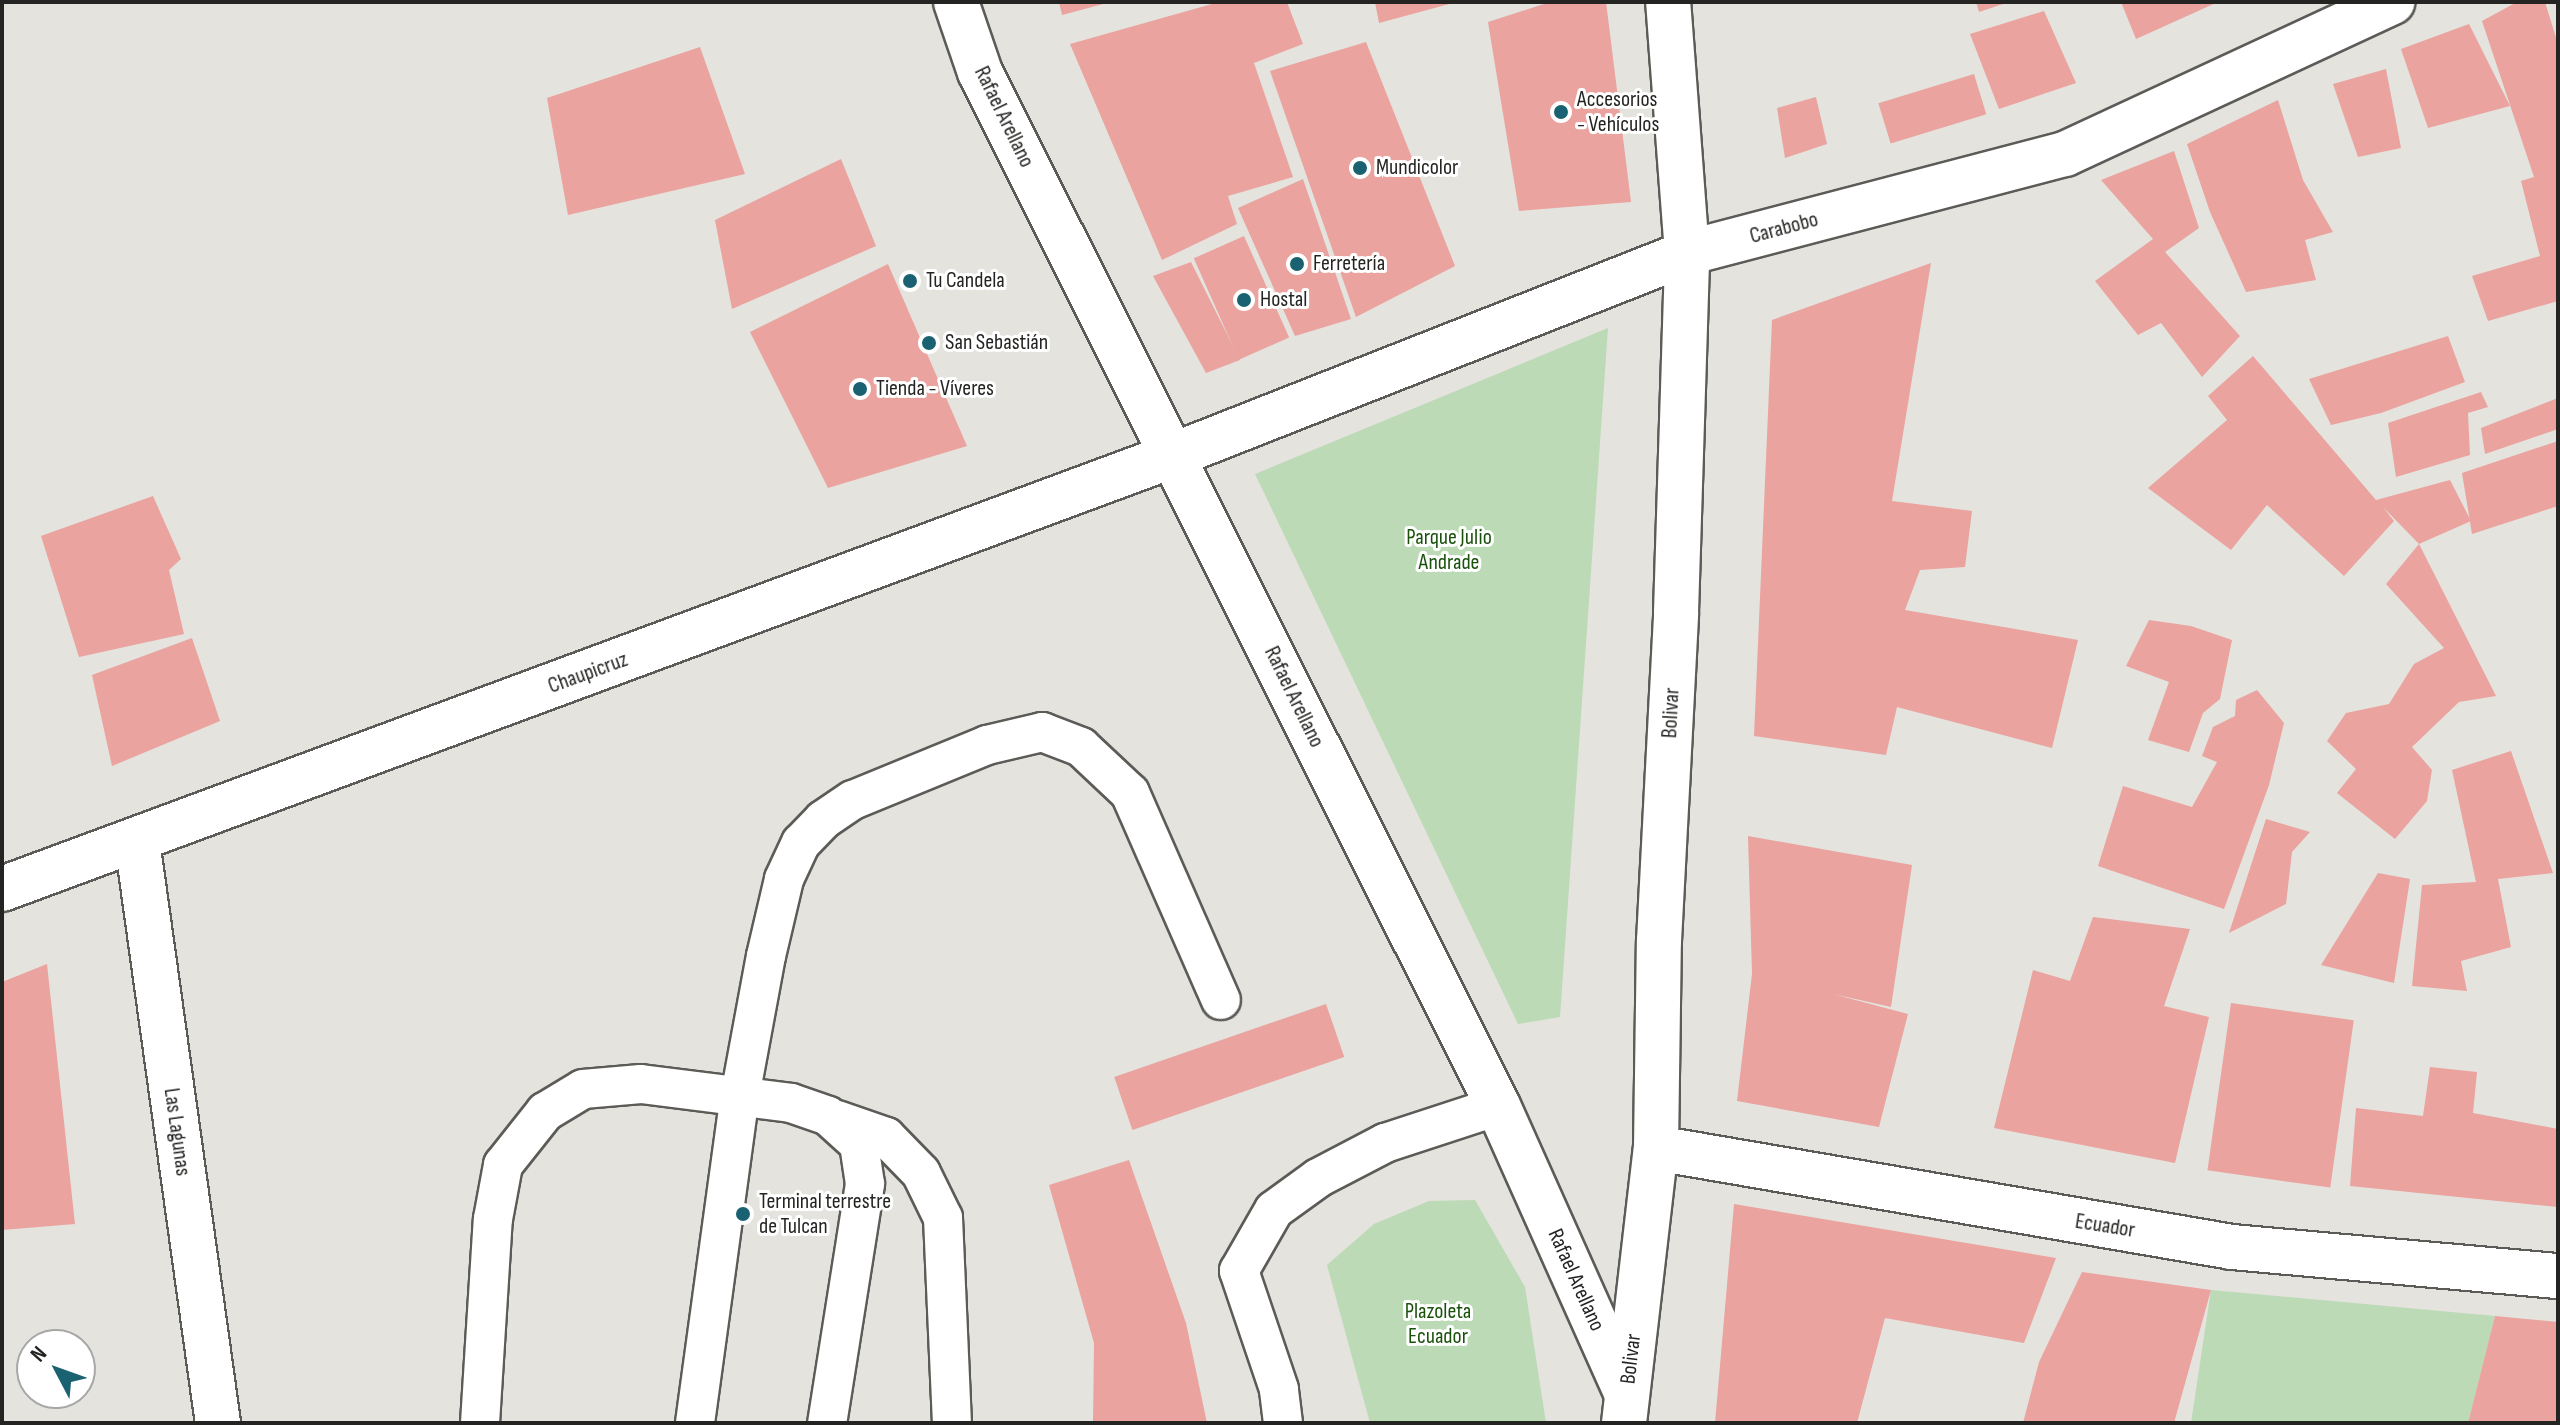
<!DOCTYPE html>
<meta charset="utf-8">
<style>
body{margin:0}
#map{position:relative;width:2560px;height:1425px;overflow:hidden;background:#e4e3de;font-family:"Sofia Sans Condensed",sans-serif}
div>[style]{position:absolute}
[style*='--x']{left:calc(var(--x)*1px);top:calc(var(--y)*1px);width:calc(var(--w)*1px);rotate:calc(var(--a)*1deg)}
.green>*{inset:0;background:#bcdab6}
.building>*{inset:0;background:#eaa39e;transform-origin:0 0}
.roads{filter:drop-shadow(2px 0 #5c5b57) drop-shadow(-2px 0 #5c5b57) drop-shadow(0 2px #5c5b57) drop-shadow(0 -2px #5c5b57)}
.lane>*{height:38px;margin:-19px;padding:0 19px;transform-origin:19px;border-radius:19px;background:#fff}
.street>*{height:44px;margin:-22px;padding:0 22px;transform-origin:22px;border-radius:22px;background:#fff}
.secondary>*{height:44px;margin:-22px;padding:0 22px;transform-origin:22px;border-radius:22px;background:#fff}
.primary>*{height:44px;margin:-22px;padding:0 22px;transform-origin:22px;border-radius:22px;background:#fff}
.dots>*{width:22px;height:22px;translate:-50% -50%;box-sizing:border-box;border:4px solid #fff;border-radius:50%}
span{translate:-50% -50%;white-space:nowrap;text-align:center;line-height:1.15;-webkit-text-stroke:6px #fff;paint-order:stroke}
.poi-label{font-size:22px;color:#242422}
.left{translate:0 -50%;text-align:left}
.street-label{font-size:22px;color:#242422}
.park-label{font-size:22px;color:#19510b}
.frame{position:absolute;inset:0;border:4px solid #242422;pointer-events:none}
.north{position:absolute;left:16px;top:1329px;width:80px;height:80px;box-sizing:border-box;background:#fff;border:2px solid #a7a7a7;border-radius:50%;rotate:311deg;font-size:22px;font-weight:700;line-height:32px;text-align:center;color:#242422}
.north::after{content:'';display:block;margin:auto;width:28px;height:36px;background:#1a6271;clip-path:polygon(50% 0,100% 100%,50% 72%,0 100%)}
</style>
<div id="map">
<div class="green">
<div style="clip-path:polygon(1608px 328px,1560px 1017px,1518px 1024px,1255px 474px)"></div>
<div style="clip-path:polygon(1475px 1200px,1525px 1287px,1546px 1423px,1370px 1423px,1327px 1265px,1374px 1224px,1429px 1201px)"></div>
<div style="clip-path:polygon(2211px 1290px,2495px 1316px,2468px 1423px,2191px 1423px)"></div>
</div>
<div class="building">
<div style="clip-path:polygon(1059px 2px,1107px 2px,1107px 3px,1062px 15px)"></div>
<div style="clip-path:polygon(1219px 2px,1287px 2px,1303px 44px,1254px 63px,1293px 177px,1228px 196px,1237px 224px,1162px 260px,1070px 44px)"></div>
<div style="clip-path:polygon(1375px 2px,1453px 2px,1453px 3px,1379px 23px)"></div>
<div style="clip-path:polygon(1550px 2px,1606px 2px,1631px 202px,1519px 211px,1488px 22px)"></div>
<div style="clip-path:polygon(1976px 2px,2006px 2px,2006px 3px,1979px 12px)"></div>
<div style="clip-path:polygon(2121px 2px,2218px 2px,2136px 39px)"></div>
<div style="clip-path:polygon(2517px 2px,2545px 2px,2558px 44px,2558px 301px,2488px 321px,2472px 276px,2540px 256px,2521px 181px,2534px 177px,2482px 21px)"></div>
<div style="clip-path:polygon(2044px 11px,2076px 83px,1999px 109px,1970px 34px)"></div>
<div style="clip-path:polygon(2469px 24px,2510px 106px,2428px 128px,2401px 49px)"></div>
<div style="clip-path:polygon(1366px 42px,1455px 266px,1356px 317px,1270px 71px)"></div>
<div style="clip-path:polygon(700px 47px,745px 174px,568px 215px,547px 98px)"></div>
<div style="clip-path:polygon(2386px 69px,2401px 148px,2358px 157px,2333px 84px)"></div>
<div style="left:1974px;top:74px;width:42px;height:100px;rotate:73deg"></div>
<div style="clip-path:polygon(1816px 97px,1827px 144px,1785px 158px,1777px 108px)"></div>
<div style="clip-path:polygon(2278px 100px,2303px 180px,2333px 232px,2305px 240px,2316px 280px,2246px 292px,2210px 212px,2187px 144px)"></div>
<div style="clip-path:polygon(2174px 151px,2199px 228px,2165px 252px,2240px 336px,2202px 377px,2161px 323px,2138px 335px,2095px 281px,2153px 239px,2101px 180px)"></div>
<div style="clip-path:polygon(841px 159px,876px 246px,732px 309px,715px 220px)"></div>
<div style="clip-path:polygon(1303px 179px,1351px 319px,1295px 336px,1238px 208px)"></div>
<div style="left:1244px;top:236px;width:111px;height:55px;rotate:66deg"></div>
<div style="clip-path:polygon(1191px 262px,1240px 360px,1206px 373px,1153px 276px)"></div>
<div style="clip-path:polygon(1931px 263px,1892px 501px,1972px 511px,1965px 567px,1920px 570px,1905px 610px,2078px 640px,2052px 748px,1897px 707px,1886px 755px,1754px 736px,1772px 320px)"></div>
<div style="clip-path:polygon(888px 264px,967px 446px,828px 488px,750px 332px)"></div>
<div style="clip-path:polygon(2448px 336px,2465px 382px,2381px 413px,2331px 425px,2309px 379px)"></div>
<div style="clip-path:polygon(2253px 356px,2376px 500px,2450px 480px,2471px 521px,2419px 544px,2383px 507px,2394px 521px,2344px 576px,2267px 505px,2231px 550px,2148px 488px,2227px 420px,2208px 396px)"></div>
<div style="clip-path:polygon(2481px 392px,2488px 407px,2468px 413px,2470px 455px,2396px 477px,2388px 423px)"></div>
<div style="clip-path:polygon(2558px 398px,2558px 429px,2485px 454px,2481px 428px)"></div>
<div style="clip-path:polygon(2558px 441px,2558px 506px,2472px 534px,2462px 473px)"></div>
<div style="clip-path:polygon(153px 496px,181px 559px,169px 570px,184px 634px,79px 657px,41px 536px)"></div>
<div style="clip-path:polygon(2419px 544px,2496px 696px,2459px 702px,2412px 747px,2432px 770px,2427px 801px,2395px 839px,2337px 793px,2356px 769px,2327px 741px,2346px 713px,2389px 704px,2414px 664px,2444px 648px,2386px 584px)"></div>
<div style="clip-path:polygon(2149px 620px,2191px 626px,2232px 640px,2220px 699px,2203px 713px,2189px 752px,2148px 740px,2169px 682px,2126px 666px)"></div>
<div style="clip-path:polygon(192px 638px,220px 721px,112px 766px,92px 675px)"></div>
<div style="clip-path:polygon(2257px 690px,2284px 723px,2269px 785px,2224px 909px,2098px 866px,2123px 786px,2192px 807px,2217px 762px,2202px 756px,2213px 727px,2235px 716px,2236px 700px)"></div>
<div style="clip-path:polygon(2511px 751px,2553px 873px,2498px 879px,2511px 947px,2461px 961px,2467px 991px,2412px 986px,2422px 885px,2476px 882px,2452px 770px)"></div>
<div style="clip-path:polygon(2266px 819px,2310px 832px,2292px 852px,2286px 904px,2229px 933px)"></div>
<div style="clip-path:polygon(1748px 836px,1912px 865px,1891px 1007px,1833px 994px,1908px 1014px,1879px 1127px,1737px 1101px,1752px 974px)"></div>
<div style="clip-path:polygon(2378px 873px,2410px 879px,2394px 983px,2321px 965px)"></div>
<div style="clip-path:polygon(2093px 917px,2190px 929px,2164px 1006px,2209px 1017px,2175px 1163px,1994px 1128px,2033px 970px,2070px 981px)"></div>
<div style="clip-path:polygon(47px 964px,75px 1224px,2px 1230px,2px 982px)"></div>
<div style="left:2231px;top:1003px;width:124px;height:169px;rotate:8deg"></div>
<div style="left:1326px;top:1004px;width:56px;height:224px;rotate:71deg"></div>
<div style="clip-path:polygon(2430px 1067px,2477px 1072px,2473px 1113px,2558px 1129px,2558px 1207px,2350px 1186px,2356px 1108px,2423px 1116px)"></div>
<div style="clip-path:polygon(1129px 1160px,1186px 1323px,1207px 1423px,1093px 1423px,1094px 1343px,1049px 1185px)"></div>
<div style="clip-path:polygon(1734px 1204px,2056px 1258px,2024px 1343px,1885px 1318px,1857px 1423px,1715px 1423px)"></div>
<div style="clip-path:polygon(2082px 1272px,2211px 1290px,2174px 1423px,2023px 1423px,2039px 1362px)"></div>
<div style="clip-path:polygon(2495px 1316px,2558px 1322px,2558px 1423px,2468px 1423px)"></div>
</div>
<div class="roads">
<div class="lane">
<div style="--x:837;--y:1120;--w:52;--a:19.1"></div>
<div style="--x:886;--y:1137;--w:50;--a:45.8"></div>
<div style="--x:921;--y:1173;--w:50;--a:63.9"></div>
<div style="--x:943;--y:1218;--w:205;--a:87.5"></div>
<div style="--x:480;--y:1423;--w:204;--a:-86.4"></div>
<div style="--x:493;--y:1219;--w:55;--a:-79.5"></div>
<div style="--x:503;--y:1165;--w:68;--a:-51.6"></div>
<div style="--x:545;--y:1112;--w:44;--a:-31.2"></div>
<div style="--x:583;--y:1089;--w:58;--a:-4.9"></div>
<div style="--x:641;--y:1084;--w:151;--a:7.2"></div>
<div style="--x:791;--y:1103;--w:39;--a:19"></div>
<div style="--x:828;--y:1116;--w:42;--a:42.1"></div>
<div style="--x:859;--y:1144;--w:40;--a:81.5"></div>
<div style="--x:865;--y:1184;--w:242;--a:99"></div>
<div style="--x:695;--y:1423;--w:330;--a:-82.2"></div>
<div style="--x:740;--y:1096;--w:142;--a:-79.5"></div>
<div style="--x:766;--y:956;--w:79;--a:-76.8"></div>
<div style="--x:784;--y:879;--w:40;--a:-65"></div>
<div style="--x:801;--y:843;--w:32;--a:-46"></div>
<div style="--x:823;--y:820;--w:36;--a:-34"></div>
<div style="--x:853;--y:800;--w:145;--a:-22.3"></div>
<div style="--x:987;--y:745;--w:57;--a:-13.3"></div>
<div style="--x:1042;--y:732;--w:42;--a:21"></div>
<div style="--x:1081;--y:747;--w:67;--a:43.2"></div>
<div style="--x:1130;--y:793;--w:226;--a:66.3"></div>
<div style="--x:1283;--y:1423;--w:34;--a:-97"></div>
<div style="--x:1279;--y:1389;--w:125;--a:-108.7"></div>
<div style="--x:1239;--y:1271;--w:70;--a:-60.2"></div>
<div style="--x:1274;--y:1210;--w:54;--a:-36"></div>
<div style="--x:1318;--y:1178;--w:76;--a:-27.6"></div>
<div style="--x:1385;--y:1143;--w:119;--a:-18.1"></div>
</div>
<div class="street">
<div style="--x:137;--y:841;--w:588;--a:82.08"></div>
<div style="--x:2;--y:889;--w:1250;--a:-20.32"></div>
<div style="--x:1174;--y:455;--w:551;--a:-21.49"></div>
<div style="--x:1687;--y:253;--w:391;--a:-14.7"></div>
<div style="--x:2065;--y:154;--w:361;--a:-24.9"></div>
<div style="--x:1656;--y:1148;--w:584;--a:9.75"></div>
<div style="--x:2232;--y:1247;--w:327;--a:5.1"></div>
</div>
<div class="secondary">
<div style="--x:956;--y:2;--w:74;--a:71.1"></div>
<div style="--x:980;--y:72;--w:1156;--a:63.39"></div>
<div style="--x:1498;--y:1106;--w:316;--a:65.9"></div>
</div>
<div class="primary">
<div style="--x:1624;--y:1423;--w:277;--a:-83.4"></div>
<div style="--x:1656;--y:1148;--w:207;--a:-89.2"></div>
<div style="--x:1659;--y:941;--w:329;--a:-87"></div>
<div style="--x:1676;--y:612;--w:359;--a:-88.2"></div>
<div style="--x:1687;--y:253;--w:252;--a:-94.3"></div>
</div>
</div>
<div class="dots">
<div style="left:1561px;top:112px;background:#1a6271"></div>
<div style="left:1360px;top:168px;background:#1a6271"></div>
<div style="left:1297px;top:264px;background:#1a6271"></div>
<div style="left:910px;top:281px;background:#1a6271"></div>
<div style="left:1244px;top:300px;background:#1a6271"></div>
<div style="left:929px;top:343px;background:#1a6271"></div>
<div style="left:860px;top:389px;background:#1a6271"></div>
<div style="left:743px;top:1214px;background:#1a6271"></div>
</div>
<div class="poi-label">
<span class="left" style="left:1577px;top:112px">Accesorios<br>- Vehículos</span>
<span class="left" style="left:1376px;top:168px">Mundicolor</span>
<span class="left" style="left:1313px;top:264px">Ferretería</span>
<span class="left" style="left:926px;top:281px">Tu Candela</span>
<span class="left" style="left:1260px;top:300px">Hostal</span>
<span class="left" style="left:945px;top:343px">San Sebastián</span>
<span class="left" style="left:876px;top:389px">Tienda - Víveres</span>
<span class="left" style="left:759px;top:1214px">Terminal terrestre<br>de Tulcan</span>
</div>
<div class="street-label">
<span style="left:1004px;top:117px;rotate:64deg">Rafael Arellano</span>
<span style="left:1784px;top:228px;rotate:-15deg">Carabobo</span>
<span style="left:588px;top:673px;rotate:-20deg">Chaupicruz</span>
<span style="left:1294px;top:697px;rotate:64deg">Rafael Arellano</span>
<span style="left:1671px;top:713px;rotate:-87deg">Bolivar</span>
<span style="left:177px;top:1132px;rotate:82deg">Las Lagunas</span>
<span style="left:2105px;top:1226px;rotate:9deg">Ecuador</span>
<span style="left:1576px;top:1280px;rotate:66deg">Rafael Arellano</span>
<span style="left:1631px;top:1359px;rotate:-83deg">Bolivar</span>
</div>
<div class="park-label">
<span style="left:1449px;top:550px">Parque Julio<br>Andrade</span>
<span style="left:1438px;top:1324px">Plazoleta<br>Ecuador</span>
</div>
<div class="frame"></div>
<div class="north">N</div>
</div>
